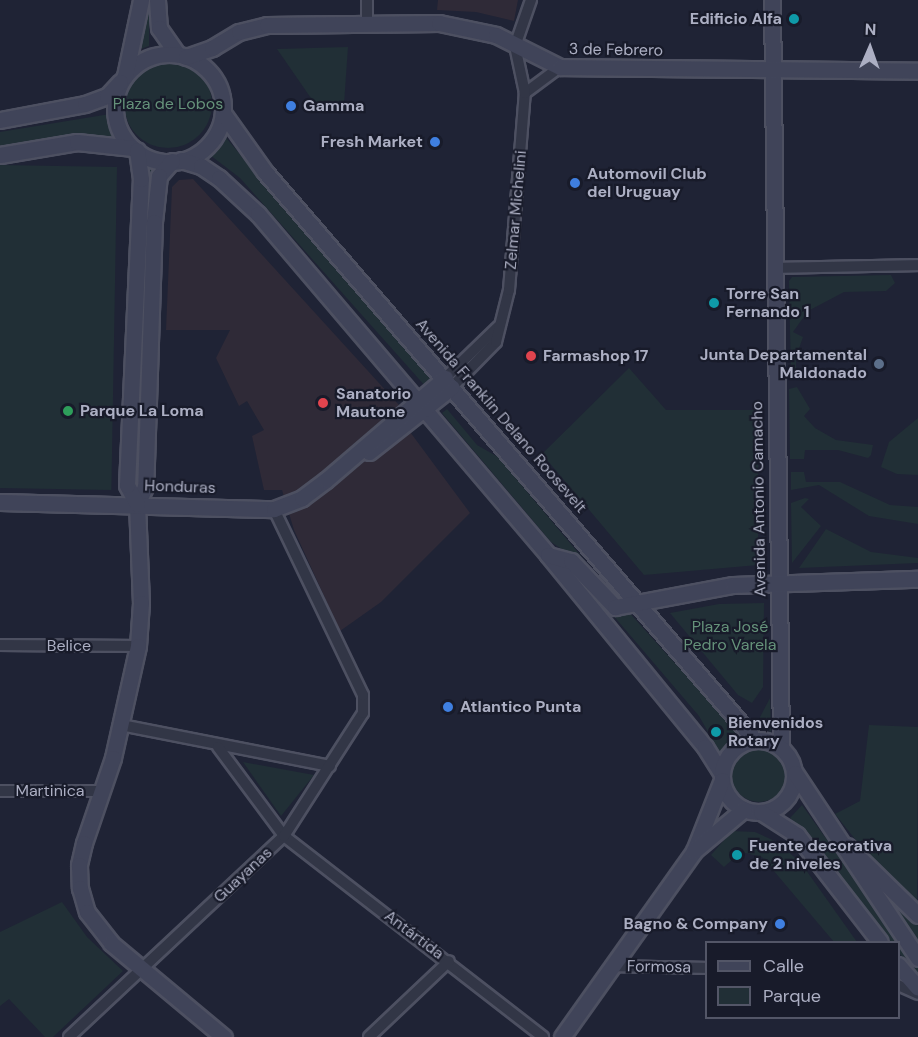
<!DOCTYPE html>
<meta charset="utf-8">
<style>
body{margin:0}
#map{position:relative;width:918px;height:1037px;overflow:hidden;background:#1f2335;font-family:"DM Sans",sans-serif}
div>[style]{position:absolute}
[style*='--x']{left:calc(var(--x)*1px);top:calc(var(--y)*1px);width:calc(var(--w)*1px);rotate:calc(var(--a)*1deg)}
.medical>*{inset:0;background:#2f2a37}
.green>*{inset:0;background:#212f36;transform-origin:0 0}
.round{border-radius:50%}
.roads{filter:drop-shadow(2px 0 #4d5061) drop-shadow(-2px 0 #4d5061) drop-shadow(0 2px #4d5061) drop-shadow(0 -2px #4d5061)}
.street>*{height:10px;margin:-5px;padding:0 5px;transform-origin:5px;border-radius:5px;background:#323646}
.secondary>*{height:15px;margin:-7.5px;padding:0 7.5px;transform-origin:7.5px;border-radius:7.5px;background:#404459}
.secondary>.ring{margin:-7.5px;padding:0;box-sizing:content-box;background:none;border:15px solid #404459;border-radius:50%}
.dots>*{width:16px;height:16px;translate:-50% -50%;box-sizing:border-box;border:3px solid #181b2a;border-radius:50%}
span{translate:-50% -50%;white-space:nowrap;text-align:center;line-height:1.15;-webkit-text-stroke:4.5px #181b2a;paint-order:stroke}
.poi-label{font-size:16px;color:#acafc3;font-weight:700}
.right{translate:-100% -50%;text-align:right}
.left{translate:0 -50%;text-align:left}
.street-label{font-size:16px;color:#acafc3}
.park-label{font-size:16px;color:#65927a}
.legend{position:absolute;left:705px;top:941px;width:195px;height:78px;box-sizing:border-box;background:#181b2a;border:2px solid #535667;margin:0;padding:8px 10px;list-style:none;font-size:18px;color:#acafc3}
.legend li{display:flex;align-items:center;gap:12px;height:30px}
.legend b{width:30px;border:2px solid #535667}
.north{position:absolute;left:840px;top:18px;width:60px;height:60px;-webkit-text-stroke:4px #181b2a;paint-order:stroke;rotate:2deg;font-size:16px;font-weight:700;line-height:24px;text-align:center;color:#acafc3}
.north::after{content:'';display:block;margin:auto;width:21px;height:27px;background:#acafc3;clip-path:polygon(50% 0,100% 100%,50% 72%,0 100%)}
</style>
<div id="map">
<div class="medical">
<div style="clip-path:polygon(438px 0,518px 0,514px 21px,476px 12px,437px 10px)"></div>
<div style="clip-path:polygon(193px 179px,399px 405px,399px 417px,470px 513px,381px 602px,340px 631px,294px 530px,282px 490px,264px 490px,252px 436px,264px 430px,247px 401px,239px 406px,216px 358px,230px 330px,166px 330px,172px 187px,179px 180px)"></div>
</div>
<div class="green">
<div style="clip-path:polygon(145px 0,149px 0,149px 46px,138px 50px)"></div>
<div style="clip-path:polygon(348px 47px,344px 104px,315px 104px,277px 49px)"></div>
<div class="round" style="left:124px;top:60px;width:88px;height:88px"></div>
<div style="clip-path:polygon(110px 114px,117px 137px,74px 134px,0 146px,0 132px)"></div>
<div style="clip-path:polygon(222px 133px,432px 381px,426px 387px,240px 178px,206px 152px)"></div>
<div style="clip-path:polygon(148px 161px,159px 164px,154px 178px,143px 314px)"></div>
<div style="left:117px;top:167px;width:323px;height:118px;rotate:91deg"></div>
<div style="clip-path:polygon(891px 275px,895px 283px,886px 291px,844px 292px,808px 311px,793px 332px,803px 337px,796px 357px,796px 376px,791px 377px,789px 281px,792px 277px)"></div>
<div style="left:143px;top:331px;width:159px;height:2px;rotate:92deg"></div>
<div style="clip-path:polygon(629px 368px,666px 410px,758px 410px,758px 565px,644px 575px,542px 454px)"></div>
<div style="clip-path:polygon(797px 387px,810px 409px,804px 416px,815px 428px,836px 440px,873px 445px,871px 455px,868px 458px,838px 450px,805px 450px,804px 459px,790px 459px,789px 389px)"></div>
<div style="clip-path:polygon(447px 409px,477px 445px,498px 457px,616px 598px,571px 555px,551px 542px,442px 413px)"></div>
<div style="clip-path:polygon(918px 418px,918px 475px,897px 474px,881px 467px,889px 442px)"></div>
<div style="clip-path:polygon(791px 472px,804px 472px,806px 482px,840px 482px,890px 505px,918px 507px,918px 524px,869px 516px,819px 485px,791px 490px)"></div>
<div style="clip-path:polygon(805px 498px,809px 499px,801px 507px,821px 526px,792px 563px,791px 503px)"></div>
<div style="clip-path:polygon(826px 529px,871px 552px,918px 558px,918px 563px,799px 568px)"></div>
<div style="clip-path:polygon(764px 603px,763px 687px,752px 703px,738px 695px,670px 613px,719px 604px)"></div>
<div style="clip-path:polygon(625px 608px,739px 734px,720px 753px,699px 716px,612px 614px)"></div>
<div style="clip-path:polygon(770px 698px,771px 732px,758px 721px)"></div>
<div style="clip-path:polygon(869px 725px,918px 727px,917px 903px,871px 859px,835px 814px,860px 801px)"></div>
<div class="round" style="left:731px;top:746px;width:56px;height:56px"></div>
<div style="clip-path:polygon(243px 762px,314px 775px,281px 816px)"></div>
<div style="clip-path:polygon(802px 805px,918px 967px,918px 974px,899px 953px,898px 942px,890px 942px,790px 818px)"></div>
<div style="clip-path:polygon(732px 831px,755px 832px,777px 842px,801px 863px,857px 942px,834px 942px,762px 857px,741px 852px,724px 867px,711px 855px)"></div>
<div style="clip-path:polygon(889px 895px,918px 926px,918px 946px,886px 900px)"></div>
<div style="clip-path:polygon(62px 902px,87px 937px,123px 971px,53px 1037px,45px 1037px,9px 999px,0 1006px,0 932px)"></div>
</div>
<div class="roads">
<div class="street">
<div style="--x:367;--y:23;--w:23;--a:-90"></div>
<div style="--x:525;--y:93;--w:44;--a:-36.6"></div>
<div style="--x:775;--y:268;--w:143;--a:-1.2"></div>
<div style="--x:445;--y:378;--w:74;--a:-43.9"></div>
<div style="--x:452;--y:387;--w:63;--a:-45.6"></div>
<div style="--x:496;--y:342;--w:54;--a:-76"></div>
<div style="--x:509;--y:290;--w:198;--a:-85.4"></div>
<div style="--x:525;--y:93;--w:48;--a:-102"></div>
<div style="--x:515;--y:46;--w:49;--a:-70.8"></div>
<div style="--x:0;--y:645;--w:138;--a:0.4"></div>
<div style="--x:121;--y:725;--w:213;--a:11.1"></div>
<div style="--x:218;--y:747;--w:111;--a:53.4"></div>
<div style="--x:284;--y:836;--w:328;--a:37.8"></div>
<div style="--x:0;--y:791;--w:101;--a:0"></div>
<div style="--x:611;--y:966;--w:95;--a:1.2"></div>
<div style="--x:898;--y:985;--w:22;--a:24"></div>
<div style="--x:69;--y:1037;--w:294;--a:-43.1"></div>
<div style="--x:284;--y:836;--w:146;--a:-57.3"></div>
<div style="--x:363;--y:713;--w:18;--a:-90"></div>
<div style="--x:363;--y:695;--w:206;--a:-115.6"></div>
<div style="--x:369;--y:1037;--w:110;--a:-43.5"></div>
</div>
<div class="secondary">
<div style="--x:157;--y:0;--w:28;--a:86"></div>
<div style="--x:159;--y:28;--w:32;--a:55"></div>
<div style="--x:772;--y:0;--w:748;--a:89.31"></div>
<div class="ring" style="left:115px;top:54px;width:93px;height:93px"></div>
<div style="--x:186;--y:57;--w:28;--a:-19"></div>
<div style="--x:212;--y:48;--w:31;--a:-31"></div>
<div style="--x:239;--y:32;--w:29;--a:-14"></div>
<div style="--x:267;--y:25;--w:172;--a:-0.7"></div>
<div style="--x:439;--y:23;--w:58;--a:11.9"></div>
<div style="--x:496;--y:35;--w:72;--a:26.6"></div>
<div style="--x:560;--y:67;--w:358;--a:0.6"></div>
<div style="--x:125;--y:76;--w:78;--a:-78.1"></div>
<div style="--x:223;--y:113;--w:72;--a:54.6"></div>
<div style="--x:265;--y:172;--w:750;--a:49.22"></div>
<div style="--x:0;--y:120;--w:86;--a:-10.7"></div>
<div style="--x:85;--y:104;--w:23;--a:-20"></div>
<div style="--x:107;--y:96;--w:19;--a:-47"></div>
<div style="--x:0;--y:155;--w:78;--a:-9.6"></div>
<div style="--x:77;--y:142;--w:56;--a:6.1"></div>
<div style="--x:181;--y:160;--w:21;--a:17"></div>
<div style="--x:201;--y:166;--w:22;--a:34"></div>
<div style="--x:219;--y:178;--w:53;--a:42.7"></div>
<div style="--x:258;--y:214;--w:448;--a:49.6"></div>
<div style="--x:548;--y:555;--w:248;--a:50.7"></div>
<div style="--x:705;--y:747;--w:32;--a:58"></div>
<div style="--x:172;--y:161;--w:20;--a:131"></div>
<div style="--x:159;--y:176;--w:46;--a:96.2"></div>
<div style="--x:154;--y:222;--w:265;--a:91.9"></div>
<div style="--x:145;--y:487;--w:19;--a:115"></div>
<div style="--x:137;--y:504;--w:99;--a:87.7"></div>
<div style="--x:141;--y:603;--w:43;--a:94"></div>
<div style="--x:138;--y:646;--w:115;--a:102.6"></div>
<div style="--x:113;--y:758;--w:90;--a:108.8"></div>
<div style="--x:84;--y:843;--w:23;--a:103"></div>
<div style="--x:79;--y:865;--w:23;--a:88"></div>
<div style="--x:80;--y:888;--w:25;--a:74"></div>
<div style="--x:87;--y:912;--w:39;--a:52"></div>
<div style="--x:111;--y:943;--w:147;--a:39.8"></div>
<div style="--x:369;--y:452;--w:105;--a:-38.1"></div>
<div style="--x:0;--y:502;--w:274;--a:1.5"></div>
<div style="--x:274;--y:509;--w:30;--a:-21"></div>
<div style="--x:302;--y:498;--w:30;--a:-37"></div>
<div style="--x:326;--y:480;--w:157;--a:-40.6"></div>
<div style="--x:137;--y:504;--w:21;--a:-118"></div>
<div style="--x:127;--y:485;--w:306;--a:-87.4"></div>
<div style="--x:141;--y:179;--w:29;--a:-98"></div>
<div style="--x:548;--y:555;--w:24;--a:15"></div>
<div style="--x:571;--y:561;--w:64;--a:46.3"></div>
<div style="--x:615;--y:607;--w:120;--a:-10.6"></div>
<div style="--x:733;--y:585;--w:185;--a:-1.9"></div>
<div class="ring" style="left:722px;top:740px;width:57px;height:57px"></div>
<div style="--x:795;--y:773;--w:222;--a:56.4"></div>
<div style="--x:761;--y:812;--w:43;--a:32.6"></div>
<div style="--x:797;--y:835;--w:135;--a:52.2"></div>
<div style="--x:847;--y:846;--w:99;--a:44.2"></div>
<div style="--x:694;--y:851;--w:76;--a:-68.5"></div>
<div style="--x:898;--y:965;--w:30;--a:49"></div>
<div style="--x:562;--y:1037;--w:228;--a:-54.6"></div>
<div style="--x:694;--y:851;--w:65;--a:-40"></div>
</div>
</div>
<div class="dots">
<div style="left:794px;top:19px;background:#0f9aa8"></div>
<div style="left:291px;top:106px;background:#3f7fe0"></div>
<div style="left:435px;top:142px;background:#3f7fe0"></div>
<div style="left:575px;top:183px;background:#3f7fe0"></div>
<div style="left:714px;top:303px;background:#0f9aa8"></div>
<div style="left:531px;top:356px;background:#e0444e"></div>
<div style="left:879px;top:364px;background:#5c6f8a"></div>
<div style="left:323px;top:403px;background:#e0444e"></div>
<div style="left:68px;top:411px;background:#2e9e5b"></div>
<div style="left:448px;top:707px;background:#3f7fe0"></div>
<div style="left:716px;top:732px;background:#0f9aa8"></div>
<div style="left:737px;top:855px;background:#0f9aa8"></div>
<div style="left:780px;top:924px;background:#3f7fe0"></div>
</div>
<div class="poi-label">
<span class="right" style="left:782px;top:19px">Edificio Alfa</span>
<span class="left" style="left:303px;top:106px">Gamma</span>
<span class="right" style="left:423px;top:142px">Fresh Market</span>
<span class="left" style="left:587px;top:183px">Automovil Club<br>del Uruguay</span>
<span class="left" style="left:726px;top:303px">Torre San<br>Fernando 1</span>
<span class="right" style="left:867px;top:364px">Junta Departamental<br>Maldonado</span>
<span class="left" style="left:543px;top:356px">Farmashop 17</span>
<span class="left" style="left:336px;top:403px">Sanatorio<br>Mautone</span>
<span class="left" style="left:80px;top:411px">Parque La Loma</span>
<span class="left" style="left:460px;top:707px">Atlantico Punta</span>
<span class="left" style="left:728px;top:732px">Bienvenidos<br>Rotary</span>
<span class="left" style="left:749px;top:855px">Fuente decorativa<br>de 2 niveles</span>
<span class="right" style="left:768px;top:924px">Bagno &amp; Company</span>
</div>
<div class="street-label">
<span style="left:616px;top:50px;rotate:1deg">3 de Febrero</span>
<span style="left:516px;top:210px;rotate:-85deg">Zelmar Michelini</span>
<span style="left:501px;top:416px;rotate:49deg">Avenida Franklin Delano Roosevelt</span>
<span style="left:180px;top:487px;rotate:2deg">Honduras</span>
<span style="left:759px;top:499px;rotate:-91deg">Avenida Antonio Camacho</span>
<span style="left:69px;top:646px">Belice</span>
<span style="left:50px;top:791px">Martinica</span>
<span style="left:243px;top:875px;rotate:-43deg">Guayanas</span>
<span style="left:414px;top:935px;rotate:37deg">Antártida</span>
<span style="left:659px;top:967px;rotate:1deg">Formosa</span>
</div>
<div class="park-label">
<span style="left:168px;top:104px">Plaza de Lobos</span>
<span style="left:730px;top:636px">Plaza José<br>Pedro Varela</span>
</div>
<ul class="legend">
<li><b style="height:8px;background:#404459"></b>Calle</li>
<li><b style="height:16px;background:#212f36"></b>Parque</li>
</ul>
<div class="north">N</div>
</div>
